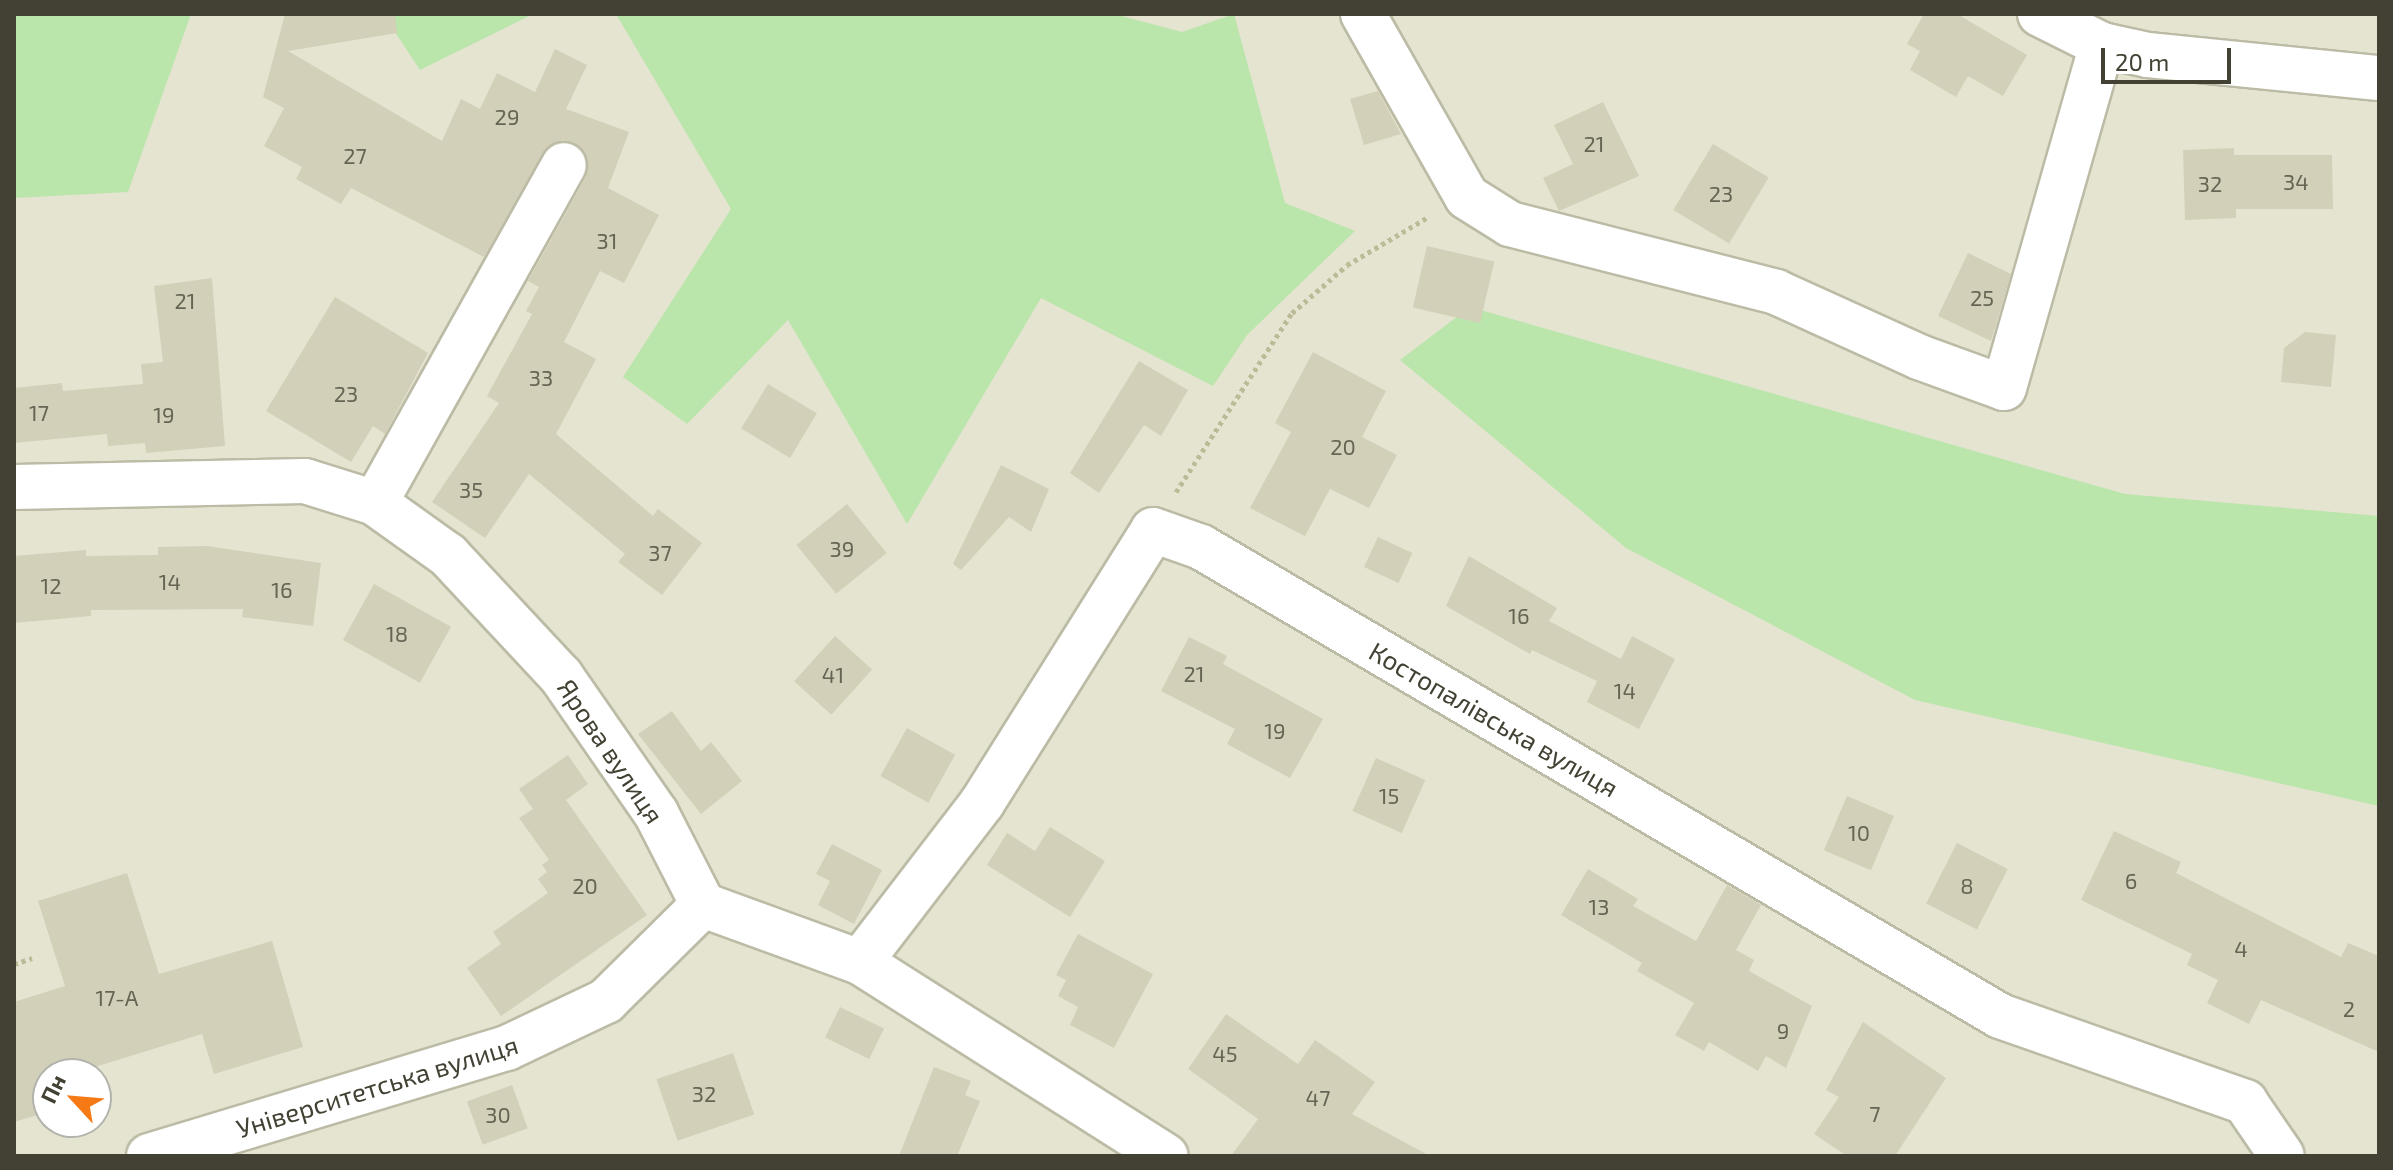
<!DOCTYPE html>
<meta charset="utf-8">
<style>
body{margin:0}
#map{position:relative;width:2393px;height:1170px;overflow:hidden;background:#f1f1e2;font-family:"Exo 2",sans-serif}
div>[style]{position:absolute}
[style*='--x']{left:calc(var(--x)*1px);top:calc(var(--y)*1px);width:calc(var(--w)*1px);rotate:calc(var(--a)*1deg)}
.residential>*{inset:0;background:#e5e4d1}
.green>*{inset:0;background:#bae5ab}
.building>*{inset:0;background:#d2d0b8;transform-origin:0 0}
.path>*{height:5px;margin-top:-2.5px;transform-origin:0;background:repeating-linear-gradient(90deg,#bdbb97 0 4px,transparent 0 8px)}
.roads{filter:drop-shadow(2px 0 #bcbba5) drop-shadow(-2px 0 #bcbba5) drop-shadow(0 2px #bcbba5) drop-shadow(0 -2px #bcbba5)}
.minor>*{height:44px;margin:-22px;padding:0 22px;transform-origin:22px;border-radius:22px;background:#fff}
span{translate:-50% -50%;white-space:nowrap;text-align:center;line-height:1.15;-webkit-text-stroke:6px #fff;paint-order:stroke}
.number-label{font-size:22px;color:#666554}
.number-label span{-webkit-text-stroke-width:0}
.street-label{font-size:26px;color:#424133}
.frame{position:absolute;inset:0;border:16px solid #424133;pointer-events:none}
.north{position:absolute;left:32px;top:1058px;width:80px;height:80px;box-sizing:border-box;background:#fff;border:2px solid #b3b3ad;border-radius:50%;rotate:296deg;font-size:22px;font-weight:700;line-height:32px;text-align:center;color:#424133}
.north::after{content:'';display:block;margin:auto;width:28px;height:36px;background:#f57915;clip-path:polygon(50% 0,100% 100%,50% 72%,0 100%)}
.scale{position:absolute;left:2101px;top:48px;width:130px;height:36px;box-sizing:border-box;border:4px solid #424133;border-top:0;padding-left:10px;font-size:24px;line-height:28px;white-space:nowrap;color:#424133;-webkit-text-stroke:6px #fff;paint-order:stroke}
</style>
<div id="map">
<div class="residential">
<div style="clip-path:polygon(evenodd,14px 14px,2379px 14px,2379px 1156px,14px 1156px,14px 14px,48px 1074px,96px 1074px,96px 1122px,48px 1122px,48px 1074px)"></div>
</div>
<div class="green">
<div style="clip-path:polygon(14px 14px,191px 14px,128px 192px,14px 198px)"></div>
<div style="clip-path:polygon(383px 14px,533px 14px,420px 70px)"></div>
<div style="clip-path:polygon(616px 14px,1114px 14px,1182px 32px,1234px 14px,1285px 203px,1355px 231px,1247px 335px,1213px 386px,1041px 298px,907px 524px,788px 320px,687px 424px,623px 377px,731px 209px)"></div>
<div style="clip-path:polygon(1470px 307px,2125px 494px,2379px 516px,2379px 806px,1915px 700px,1626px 548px,1400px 360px)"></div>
</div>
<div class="building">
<div style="clip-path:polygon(285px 14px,395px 14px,397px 33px,288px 51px,442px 141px,461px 99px,480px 109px,497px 73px,535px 92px,555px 49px,587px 65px,566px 109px,629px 132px,608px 188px,659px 215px,624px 283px,600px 271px,564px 342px,596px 359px,556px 434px,653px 516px,658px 509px,702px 543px,662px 595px,618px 562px,625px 554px,529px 474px,485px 538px,432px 502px,499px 403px,487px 396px,532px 314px,526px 311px,539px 287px,528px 281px,586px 177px,585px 152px,563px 140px,543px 152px,484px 257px,351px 188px,341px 204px,296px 179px,302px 167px,264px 146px,284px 108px,263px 97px)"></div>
<div style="clip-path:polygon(1924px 14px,1957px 14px,2027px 55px,2003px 96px,1968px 76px,1956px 97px,1910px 70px,1920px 51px,1907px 44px)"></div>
<div style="clip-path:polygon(1378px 91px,1401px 134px,1364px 145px,1350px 99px)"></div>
<div style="clip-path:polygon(1603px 102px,1639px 176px,1559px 211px,1543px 178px,1573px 164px,1554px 125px)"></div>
<div style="left:1713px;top:144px;width:65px;height:77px;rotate:31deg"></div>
<div style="clip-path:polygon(2234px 148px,2234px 155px,2332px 155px,2333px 209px,2236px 209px,2236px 218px,2185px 220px,2183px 150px)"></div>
<div style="left:1427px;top:246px;width:69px;height:63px;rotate:13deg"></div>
<div style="clip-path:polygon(1968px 253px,2011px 274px,1991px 341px,1938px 316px)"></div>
<div style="clip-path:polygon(212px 278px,225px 446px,146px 453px,145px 443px,108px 446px,107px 434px,14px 443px,14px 388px,62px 383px,63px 391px,143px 384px,141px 364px,163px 362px,154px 286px)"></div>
<div style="clip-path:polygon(335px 297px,428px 353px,385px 434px,373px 426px,351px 462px,266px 411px)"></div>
<div style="clip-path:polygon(2305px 332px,2336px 335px,2331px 387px,2281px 382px,2284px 348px)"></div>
<div style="clip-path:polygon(1313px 352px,1386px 391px,1362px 437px,1397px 455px,1369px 508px,1330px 489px,1305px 536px,1250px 508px,1291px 432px,1275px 423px)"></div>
<div style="clip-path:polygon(1139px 361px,1188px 390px,1161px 436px,1144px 425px,1099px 493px,1070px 473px)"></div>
<div style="left:768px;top:384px;width:57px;height:52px;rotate:31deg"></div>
<div style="clip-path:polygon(1001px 465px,1049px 489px,1031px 532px,1009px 517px,961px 570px,953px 564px)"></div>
<div style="left:847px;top:504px;width:63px;height:65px;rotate:51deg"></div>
<div style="left:1378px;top:537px;width:38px;height:33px;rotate:25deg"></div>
<div style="clip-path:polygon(207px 546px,321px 563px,313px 626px,242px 617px,243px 609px,91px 610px,91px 616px,14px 623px,14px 556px,86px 550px,86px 556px,158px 555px,158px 547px)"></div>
<div style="clip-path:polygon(1469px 556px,1557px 608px,1549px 621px,1621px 659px,1632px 636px,1675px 659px,1639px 729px,1587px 702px,1597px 681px,1532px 650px,1530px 654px,1446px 606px)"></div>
<div style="left:374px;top:584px;width:88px;height:64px;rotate:29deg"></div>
<div style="left:835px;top:636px;width:50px;height:61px;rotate:42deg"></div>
<div style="clip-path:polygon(1189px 637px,1227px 656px,1223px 664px,1323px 719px,1290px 778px,1227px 744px,1235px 729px,1161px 691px)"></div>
<div style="clip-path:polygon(672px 711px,701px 751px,711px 742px,742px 781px,701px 814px,638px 734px)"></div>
<div style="left:907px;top:728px;width:55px;height:55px;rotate:29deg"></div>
<div style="clip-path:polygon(568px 755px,588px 784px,566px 800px,647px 915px,501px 1016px,467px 968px,501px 944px,493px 932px,548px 893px,538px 879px,547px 872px,542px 865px,549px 860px,519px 818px,533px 809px,519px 789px)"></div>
<div style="left:1376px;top:758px;width:54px;height:58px;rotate:24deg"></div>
<div style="left:1847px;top:796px;width:51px;height:59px;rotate:23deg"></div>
<div style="clip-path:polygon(1050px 827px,1105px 861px,1070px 917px,987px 865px,1007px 833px,1035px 851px)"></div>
<div style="clip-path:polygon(2114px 831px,2181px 862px,2176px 873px,2341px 957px,2348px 943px,2379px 956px,2379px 1052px,2261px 1000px,2249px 1024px,2207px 1003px,2218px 980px,2187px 965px,2192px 954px,2081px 900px)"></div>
<div style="left:1957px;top:843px;width:57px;height:68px;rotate:27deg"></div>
<div style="clip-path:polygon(832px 844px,882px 870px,854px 924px,818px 905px,830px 881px,816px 874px)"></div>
<div style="clip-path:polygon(1588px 869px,1638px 899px,1633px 906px,1696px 941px,1727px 885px,1761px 905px,1736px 950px,1754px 960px,1749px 971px,1812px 1006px,1786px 1068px,1766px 1056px,1758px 1071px,1709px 1042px,1704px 1051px,1675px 1035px,1694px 1003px,1637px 971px,1642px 963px,1561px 915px)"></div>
<div style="clip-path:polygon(127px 873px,159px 974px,272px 941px,303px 1047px,214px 1074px,202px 1034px,72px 1074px,48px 1074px,48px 1112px,14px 1122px,14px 1002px,65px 986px,38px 901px)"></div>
<div style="clip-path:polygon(1078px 934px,1153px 974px,1114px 1048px,1070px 1025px,1078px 1007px,1058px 996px,1066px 980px,1056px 975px)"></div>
<div style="left:840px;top:1007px;width:49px;height:34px;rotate:26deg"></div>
<div style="clip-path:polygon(1226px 1014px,1298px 1064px,1315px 1040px,1375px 1082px,1352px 1114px,1430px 1156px,1231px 1156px,1258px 1119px,1188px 1069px)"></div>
<div style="clip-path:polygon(1863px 1022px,1946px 1078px,1895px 1156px,1847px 1156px,1814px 1134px,1839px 1097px,1826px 1090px)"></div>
<div style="left:733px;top:1053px;width:65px;height:81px;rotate:71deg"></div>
<div style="clip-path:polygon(934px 1067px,971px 1081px,965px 1095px,980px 1101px,957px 1156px,899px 1156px)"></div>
<div style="left:512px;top:1085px;width:46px;height:48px;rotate:70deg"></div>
</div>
<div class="path">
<div style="--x:1176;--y:492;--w:213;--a:-57.1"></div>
<div style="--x:1292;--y:313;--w:73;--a:-41.1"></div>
<div style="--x:1347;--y:265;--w:96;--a:-30.6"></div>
<div style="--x:14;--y:964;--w:19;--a:-18"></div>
</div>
<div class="roads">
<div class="minor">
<div style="--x:1363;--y:14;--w:210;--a:60.4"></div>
<div style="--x:1467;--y:197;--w:51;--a:32.1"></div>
<div style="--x:1510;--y:224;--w:275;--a:14.3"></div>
<div style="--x:1776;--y:292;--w:157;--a:24.4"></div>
<div style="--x:1919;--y:357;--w:90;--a:20"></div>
<div style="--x:2004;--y:388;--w:357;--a:-74.1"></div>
<div style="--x:2040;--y:14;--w:69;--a:26.6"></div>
<div style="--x:2102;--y:45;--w:47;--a:12.3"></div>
<div style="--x:2148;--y:55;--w:232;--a:5.7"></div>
<div style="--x:14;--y:487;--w:291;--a:-1.2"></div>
<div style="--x:305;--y:481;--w:73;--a:17.4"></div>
<div style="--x:375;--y:503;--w:90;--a:35.5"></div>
<div style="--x:448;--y:555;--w:166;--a:47"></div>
<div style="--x:561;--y:676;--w:167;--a:55.3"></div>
<div style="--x:656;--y:813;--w:103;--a:62.9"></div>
<div style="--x:703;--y:905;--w:167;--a:20"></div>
<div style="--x:860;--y:962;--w:362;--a:32.4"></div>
<div style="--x:375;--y:503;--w:387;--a:-60.8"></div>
<div style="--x:860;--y:962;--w:200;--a:-52.5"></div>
<div style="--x:982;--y:803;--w:322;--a:-57.9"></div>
<div style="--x:1153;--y:530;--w:51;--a:19.5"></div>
<div style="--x:1201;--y:547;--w:926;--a:30.41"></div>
<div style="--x:2000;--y:1016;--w:260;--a:19.3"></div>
<div style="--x:2245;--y:1102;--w:65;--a:55.6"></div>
<div style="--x:149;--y:1156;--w:374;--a:-16.8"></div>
<div style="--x:507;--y:1048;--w:110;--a:-25.4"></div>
<div style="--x:606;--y:1001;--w:136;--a:-44.7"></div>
</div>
</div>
<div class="number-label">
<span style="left:507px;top:117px">29</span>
<span style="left:1594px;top:144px">21</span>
<span style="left:355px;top:156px">27</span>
<span style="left:2296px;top:182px">34</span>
<span style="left:2210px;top:184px">32</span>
<span style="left:1721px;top:194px">23</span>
<span style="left:607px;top:241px">31</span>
<span style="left:1982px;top:298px">25</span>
<span style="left:185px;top:301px">21</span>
<span style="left:541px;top:378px">33</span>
<span style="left:346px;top:394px">23</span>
<span style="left:39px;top:413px">17</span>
<span style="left:164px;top:415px">19</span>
<span style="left:1343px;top:447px">20</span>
<span style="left:471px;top:490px">35</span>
<span style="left:842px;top:549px">39</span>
<span style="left:660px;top:553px">37</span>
<span style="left:170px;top:582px">14</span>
<span style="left:51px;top:586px">12</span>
<span style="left:282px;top:590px">16</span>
<span style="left:1519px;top:616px">16</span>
<span style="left:397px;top:634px">18</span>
<span style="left:1194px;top:674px">21</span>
<span style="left:833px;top:675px">41</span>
<span style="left:1625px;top:691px">14</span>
<span style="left:1275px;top:731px">19</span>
<span style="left:1389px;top:796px">15</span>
<span style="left:1859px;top:833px">10</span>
<span style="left:2131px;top:881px">6</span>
<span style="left:585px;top:886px">20</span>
<span style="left:1967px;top:886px">8</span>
<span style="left:1599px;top:907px">13</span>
<span style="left:2241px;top:949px">4</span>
<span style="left:117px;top:998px">17-А</span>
<span style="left:2349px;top:1009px">2</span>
<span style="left:1783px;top:1031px">9</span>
<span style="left:1225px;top:1054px">45</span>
<span style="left:704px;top:1094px">32</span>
<span style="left:1318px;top:1098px">47</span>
<span style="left:1875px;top:1114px">7</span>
<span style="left:498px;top:1115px">30</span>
</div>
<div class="street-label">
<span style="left:1494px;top:719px;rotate:30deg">Костопалівська вулиця</span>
<span style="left:611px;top:751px;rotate:56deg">Ярова вулиця</span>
<span style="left:377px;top:1086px;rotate:-17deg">Університетська вулиця</span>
</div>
<div class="frame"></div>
<div class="north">Пн</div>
<div class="scale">20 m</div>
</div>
